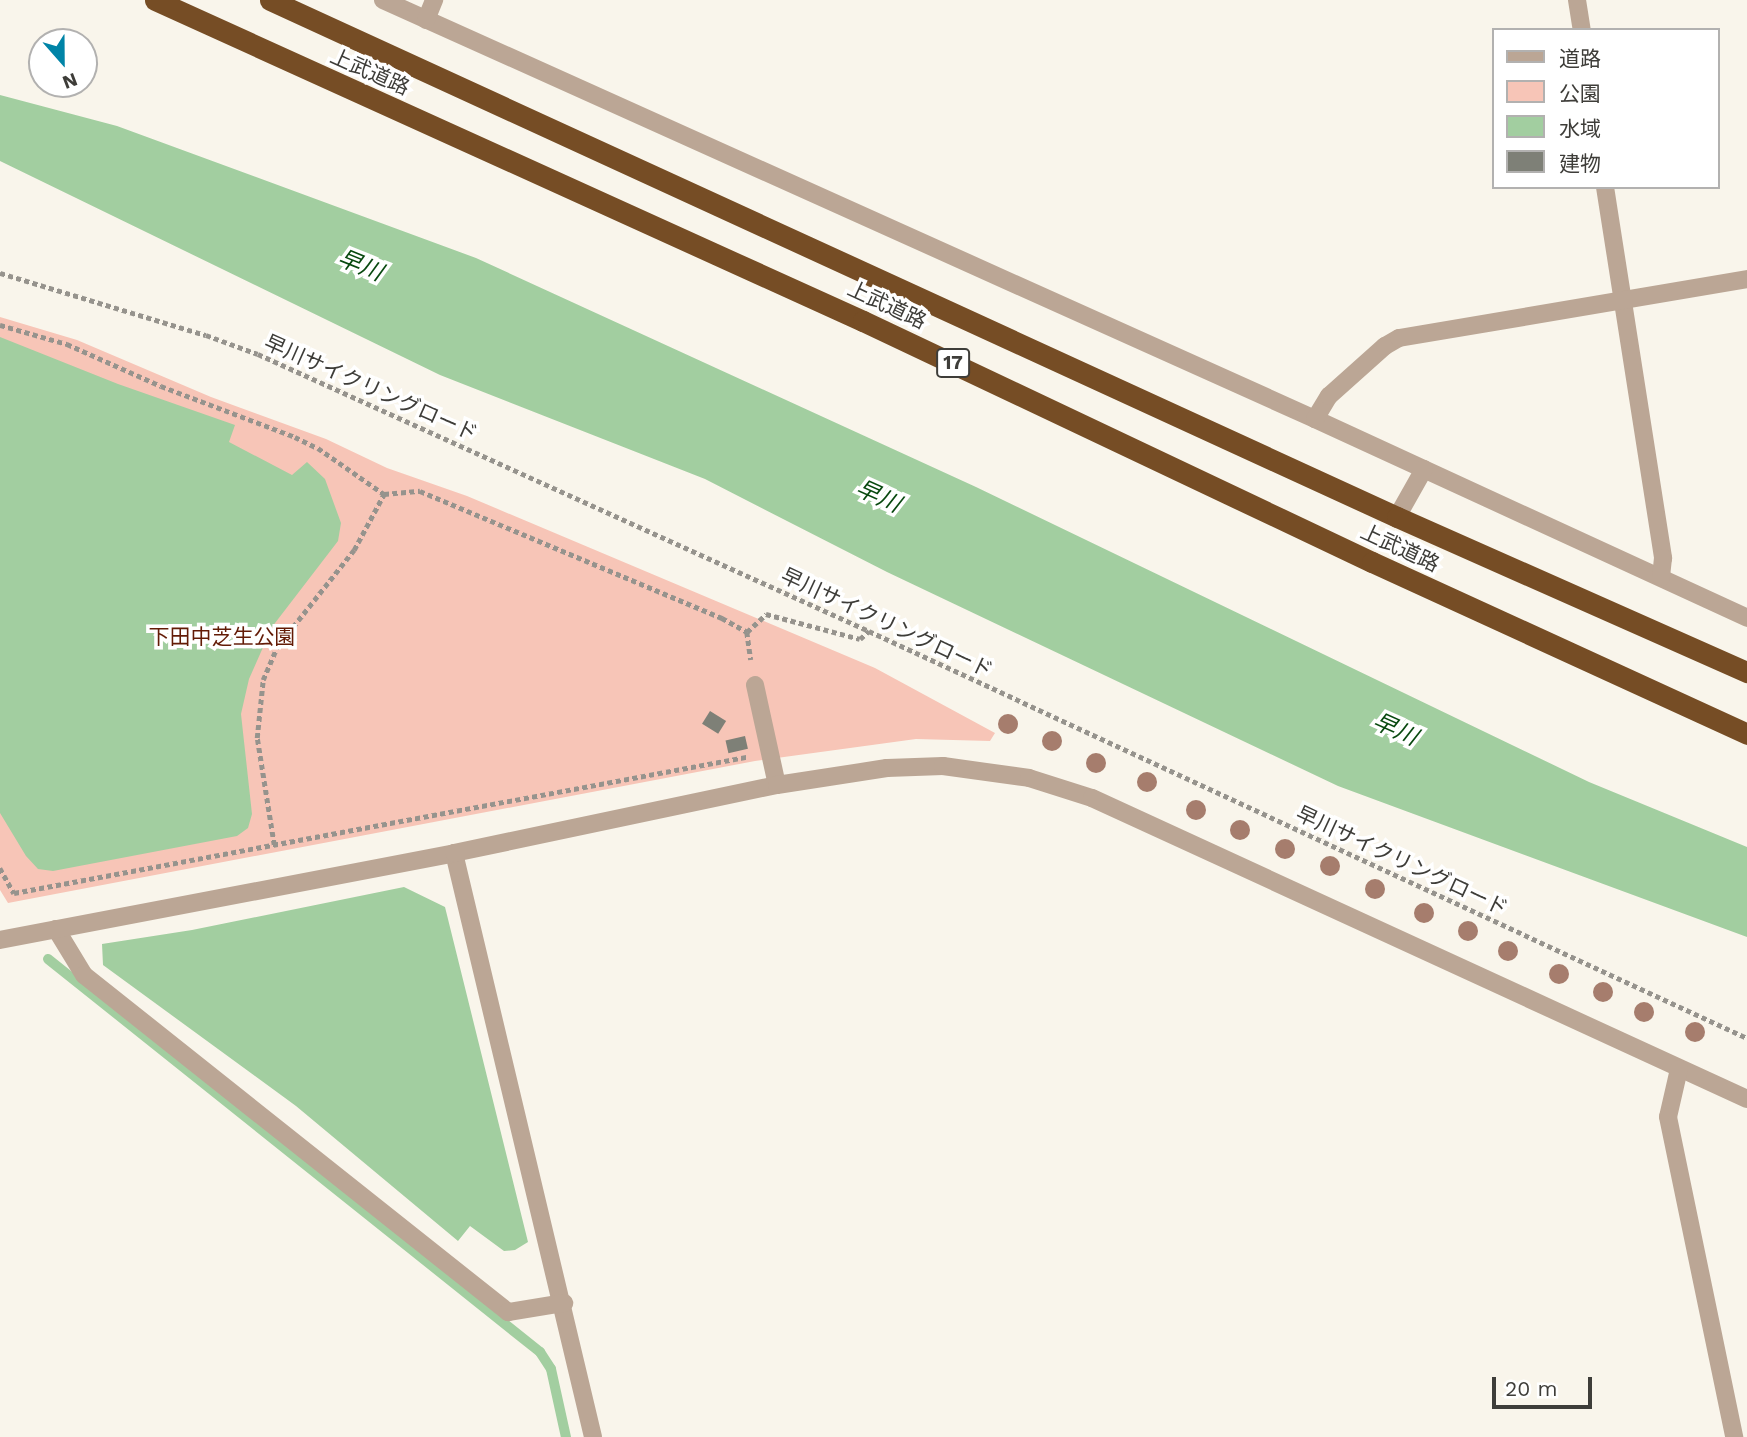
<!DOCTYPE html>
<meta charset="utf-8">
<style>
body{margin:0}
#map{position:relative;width:1747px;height:1437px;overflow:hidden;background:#f9f5eb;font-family:"Work Sans","Noto Sans JP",sans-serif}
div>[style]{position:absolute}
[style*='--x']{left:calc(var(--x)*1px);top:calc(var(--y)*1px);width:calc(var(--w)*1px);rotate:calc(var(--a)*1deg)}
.green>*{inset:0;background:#f7c5b7}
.water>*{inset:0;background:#a2cea0}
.stream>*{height:10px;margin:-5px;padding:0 5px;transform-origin:5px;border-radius:5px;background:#a2cea0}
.building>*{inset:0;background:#7e8077;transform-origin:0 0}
.path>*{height:4.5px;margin-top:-2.25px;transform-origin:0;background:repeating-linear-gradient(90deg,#96938d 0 5px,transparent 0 8.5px)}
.minor>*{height:18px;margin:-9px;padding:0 9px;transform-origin:9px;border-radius:9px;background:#bba695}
.highway>*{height:21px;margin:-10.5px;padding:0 10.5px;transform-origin:10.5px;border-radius:10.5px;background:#764d25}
.trees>*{width:20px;height:20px;margin:-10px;border-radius:50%;background:#a67d6d}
span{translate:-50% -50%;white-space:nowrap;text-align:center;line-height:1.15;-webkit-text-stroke:7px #fff;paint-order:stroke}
.shield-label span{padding:2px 5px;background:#fff;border:2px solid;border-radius:5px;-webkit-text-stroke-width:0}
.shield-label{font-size:19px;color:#3e3d39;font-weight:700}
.street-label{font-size:21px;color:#3e3d39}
.park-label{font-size:21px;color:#631b06}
.water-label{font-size:23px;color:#08490f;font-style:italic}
.legend{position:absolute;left:1492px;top:28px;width:228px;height:161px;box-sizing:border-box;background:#fff;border:2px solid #b2b1b0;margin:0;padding:9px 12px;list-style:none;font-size:21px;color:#3e3d39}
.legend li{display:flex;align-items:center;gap:14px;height:35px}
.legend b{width:35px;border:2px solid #b2b1b0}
.north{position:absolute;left:28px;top:28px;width:70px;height:70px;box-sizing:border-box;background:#fff;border:2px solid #b2b1b0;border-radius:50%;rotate:159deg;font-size:19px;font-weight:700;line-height:28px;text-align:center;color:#3e3d39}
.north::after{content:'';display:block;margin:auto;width:24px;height:32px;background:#0084a7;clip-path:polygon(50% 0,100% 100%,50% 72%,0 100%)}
.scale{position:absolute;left:1492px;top:1377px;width:100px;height:32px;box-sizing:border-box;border:4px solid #3e3d39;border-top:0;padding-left:9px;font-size:21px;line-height:24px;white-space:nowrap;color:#3e3d39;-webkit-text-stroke:5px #fff;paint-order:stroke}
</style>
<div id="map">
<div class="green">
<div style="clip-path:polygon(0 317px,77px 340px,211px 397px,326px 439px,387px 468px,467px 496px,875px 668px,995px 733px,990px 741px,916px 739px,755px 761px,8px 903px,0 890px)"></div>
</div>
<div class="water">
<div style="clip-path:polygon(0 95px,117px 126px,476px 258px,976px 487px,1589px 782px,1747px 847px,1747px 937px,1338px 786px,887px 572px,705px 479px,440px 375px,0 161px)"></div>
<div style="clip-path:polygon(0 337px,118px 384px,235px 425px,229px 442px,292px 475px,307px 462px,325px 479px,341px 523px,338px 541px,272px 627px,249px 679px,241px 714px,252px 814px,248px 828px,237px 836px,53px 871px,38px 869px,26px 856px,0 813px)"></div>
<div style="clip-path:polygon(404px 887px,445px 907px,528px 1242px,515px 1250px,504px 1251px,470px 1226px,458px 1241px,296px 1106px,103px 965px,102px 944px,192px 930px)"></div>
</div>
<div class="stream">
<div style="--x:48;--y:959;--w:630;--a:38.62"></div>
<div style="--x:540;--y:1352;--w:20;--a:57"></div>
<div style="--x:551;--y:1369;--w:70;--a:77.6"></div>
</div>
<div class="building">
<div style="left:710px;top:711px;width:19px;height:15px;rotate:32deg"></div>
<div style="left:745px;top:736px;width:13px;height:20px;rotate:77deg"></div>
</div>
<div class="path">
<div style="--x:0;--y:273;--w:215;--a:16.8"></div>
<div style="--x:206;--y:335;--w:55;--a:20.1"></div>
<div style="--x:258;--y:354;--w:671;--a:24.39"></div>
<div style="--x:869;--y:631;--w:968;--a:24.87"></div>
<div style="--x:0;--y:325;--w:70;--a:15.8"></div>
<div style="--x:67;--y:344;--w:103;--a:24.1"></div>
<div style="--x:161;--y:386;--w:143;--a:20.8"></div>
<div style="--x:295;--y:437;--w:25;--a:26"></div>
<div style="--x:318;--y:448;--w:80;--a:34.9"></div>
<div style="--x:384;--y:494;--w:36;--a:-5"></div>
<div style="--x:420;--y:491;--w:328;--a:22.8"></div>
<div style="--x:722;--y:618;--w:29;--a:29"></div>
<div style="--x:747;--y:632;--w:28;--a:82"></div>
<div style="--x:747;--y:632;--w:26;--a:-43"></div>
<div style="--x:766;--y:614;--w:97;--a:14.9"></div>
<div style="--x:860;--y:639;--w:12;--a:-42"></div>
<div style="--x:274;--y:845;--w:108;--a:-99"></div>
<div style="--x:257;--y:738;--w:58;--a:-84.1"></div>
<div style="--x:263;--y:680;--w:36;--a:-67"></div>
<div style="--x:277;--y:647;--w:124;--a:-51.6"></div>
<div style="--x:354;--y:550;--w:64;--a:-61.8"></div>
<div style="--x:0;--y:868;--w:29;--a:61"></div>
<div style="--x:14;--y:893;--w:745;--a:-10.53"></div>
</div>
<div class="minor">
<div style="--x:383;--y:0;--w:1022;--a:24.21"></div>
<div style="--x:1315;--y:419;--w:476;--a:24.7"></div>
<div style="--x:1577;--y:0;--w:30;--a:81"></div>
<div style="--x:426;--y:20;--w:22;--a:-68"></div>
<div style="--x:1605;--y:187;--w:376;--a:81.1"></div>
<div style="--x:1663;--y:558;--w:19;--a:96"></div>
<div style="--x:1315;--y:419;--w:27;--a:-59"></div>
<div style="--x:1329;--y:396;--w:75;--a:-41.8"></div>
<div style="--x:1385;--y:346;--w:16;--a:-30"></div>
<div style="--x:1399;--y:338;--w:353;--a:-9.6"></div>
<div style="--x:1397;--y:517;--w:55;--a:-60.6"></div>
<div style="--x:755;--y:685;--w:102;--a:77.6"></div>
<div style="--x:454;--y:853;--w:600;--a:76.61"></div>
<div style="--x:56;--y:929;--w:54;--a:58.7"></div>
<div style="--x:84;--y:975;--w:542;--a:38.48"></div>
<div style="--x:508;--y:1312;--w:57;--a:-9.1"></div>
<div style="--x:0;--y:940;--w:462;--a:-10.8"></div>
<div style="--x:454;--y:853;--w:330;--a:-11.9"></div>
<div style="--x:777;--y:785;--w:111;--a:-8.8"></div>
<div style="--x:887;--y:768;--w:56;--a:-2"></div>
<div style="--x:943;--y:766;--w:87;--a:7.9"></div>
<div style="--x:1029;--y:778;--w:66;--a:17.6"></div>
<div style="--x:1092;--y:798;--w:721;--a:24.68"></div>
<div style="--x:1679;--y:1069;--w:49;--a:102.9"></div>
<div style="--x:1668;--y:1117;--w:327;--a:78.3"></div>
</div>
<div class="highway">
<div style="--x:155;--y:0;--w:777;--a:24.39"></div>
<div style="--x:863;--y:321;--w:563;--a:25.34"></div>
<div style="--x:1372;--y:562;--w:413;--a:24.6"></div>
<div style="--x:270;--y:0;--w:1240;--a:24.64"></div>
<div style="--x:1397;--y:517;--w:383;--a:23.9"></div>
</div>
<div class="trees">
<div style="left:1008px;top:724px"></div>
<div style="left:1052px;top:741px"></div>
<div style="left:1096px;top:763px"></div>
<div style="left:1147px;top:782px"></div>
<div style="left:1196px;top:810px"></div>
<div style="left:1240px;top:830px"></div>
<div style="left:1285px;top:849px"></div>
<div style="left:1330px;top:866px"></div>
<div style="left:1375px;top:889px"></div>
<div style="left:1424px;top:913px"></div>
<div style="left:1468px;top:931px"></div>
<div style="left:1508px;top:951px"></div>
<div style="left:1559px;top:974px"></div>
<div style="left:1603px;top:992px"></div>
<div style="left:1644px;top:1012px"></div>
<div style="left:1695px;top:1032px"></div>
</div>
<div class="shield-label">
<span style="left:953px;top:363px">17</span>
</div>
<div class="street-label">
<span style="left:370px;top:72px;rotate:24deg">上武道路</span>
<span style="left:887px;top:305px;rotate:25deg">上武道路</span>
<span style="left:371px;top:388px;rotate:24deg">早川サイクリングロード</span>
<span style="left:1400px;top:548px;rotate:25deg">上武道路</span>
<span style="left:887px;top:623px;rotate:25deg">早川サイクリングロード</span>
<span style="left:1402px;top:861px;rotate:25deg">早川サイクリングロード</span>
</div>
<div class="park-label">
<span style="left:222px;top:637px">下田中芝生公園</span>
</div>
<div class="water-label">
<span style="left:360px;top:266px;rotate:22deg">早川</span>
<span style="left:878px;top:497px;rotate:24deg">早川</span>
<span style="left:1395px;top:730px;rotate:24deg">早川</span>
</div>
<ul class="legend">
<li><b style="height:9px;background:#bba695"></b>道路</li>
<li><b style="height:19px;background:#f7c5b7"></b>公園</li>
<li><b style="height:19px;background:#a2cea0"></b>水域</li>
<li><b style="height:19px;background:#7e8077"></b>建物</li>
</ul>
<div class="north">N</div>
<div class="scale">20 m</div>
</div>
